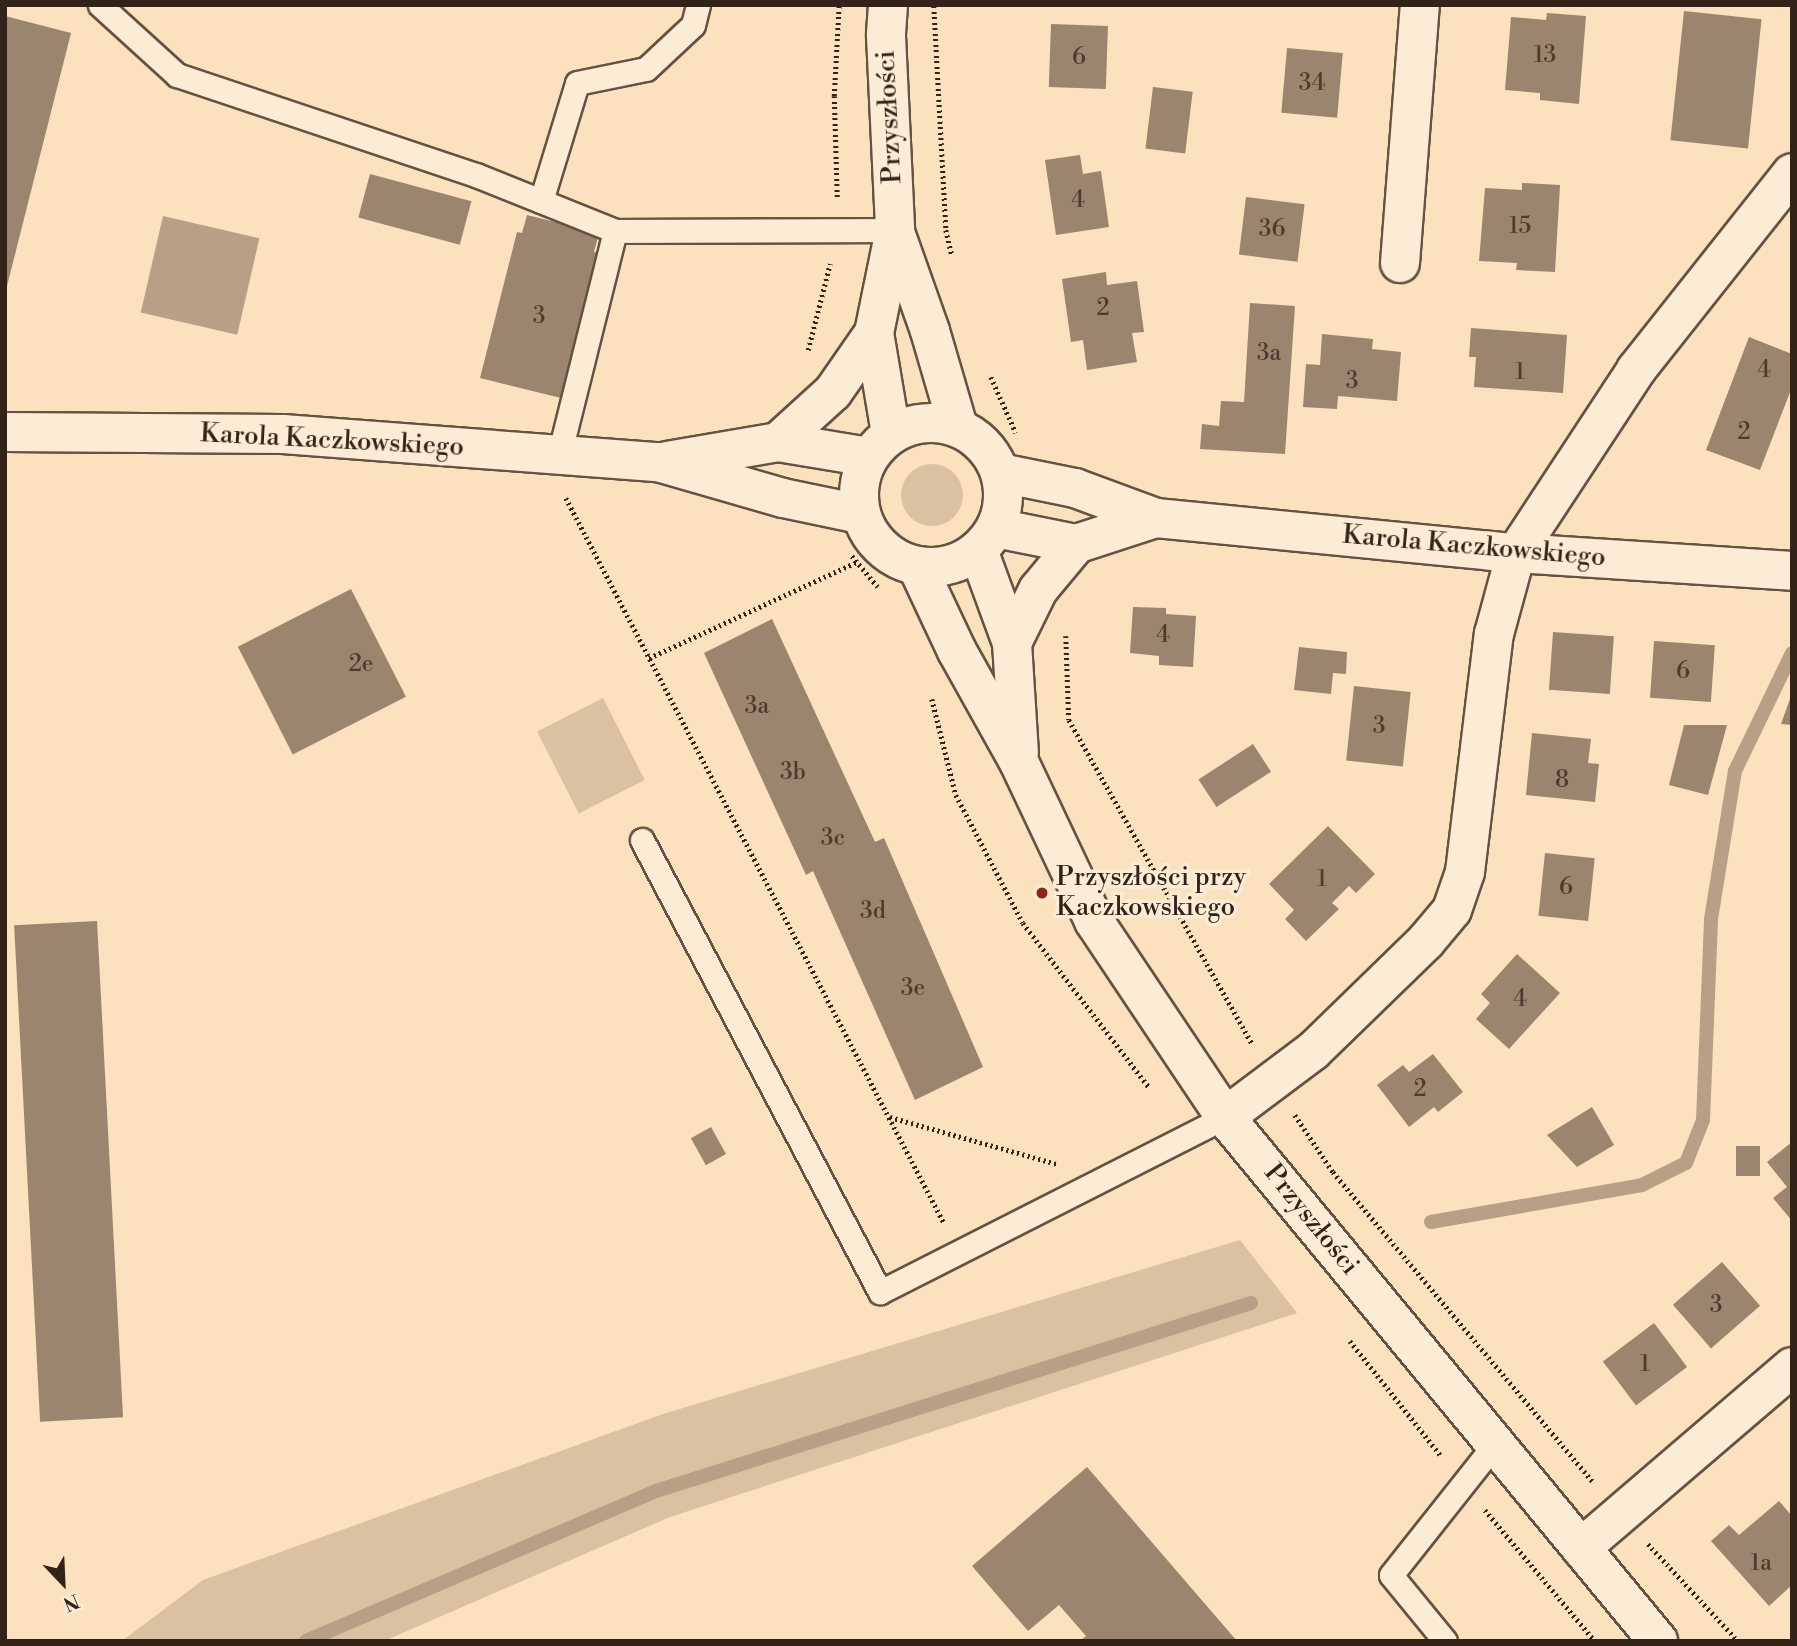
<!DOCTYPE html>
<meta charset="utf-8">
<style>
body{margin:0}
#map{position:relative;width:1797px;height:1646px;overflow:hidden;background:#fbe1be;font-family:"Libre Bodoni",serif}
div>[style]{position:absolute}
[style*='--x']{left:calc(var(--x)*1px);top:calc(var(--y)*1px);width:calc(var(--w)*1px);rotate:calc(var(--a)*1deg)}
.green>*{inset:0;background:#d9c1a2;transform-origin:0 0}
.round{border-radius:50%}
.water>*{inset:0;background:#b7a086;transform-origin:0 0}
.stream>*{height:14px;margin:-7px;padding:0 7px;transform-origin:7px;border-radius:7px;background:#b7a086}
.building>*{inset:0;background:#9b856e;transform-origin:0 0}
.path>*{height:4.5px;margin-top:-2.25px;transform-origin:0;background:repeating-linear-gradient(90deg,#322218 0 2px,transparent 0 5.5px)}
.roads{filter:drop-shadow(2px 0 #645242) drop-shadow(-2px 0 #645242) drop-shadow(0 2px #645242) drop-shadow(0 -2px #645242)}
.lane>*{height:23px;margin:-11.5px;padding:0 11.5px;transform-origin:11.5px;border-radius:11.5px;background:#fcecd5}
.street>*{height:38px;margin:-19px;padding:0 19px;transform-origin:19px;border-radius:19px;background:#fcecd5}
.secondary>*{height:38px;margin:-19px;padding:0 19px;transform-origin:19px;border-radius:19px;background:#fcecd5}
.secondary>.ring{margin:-19px;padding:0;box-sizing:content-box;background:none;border:38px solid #fcecd5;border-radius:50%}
.dots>*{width:19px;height:19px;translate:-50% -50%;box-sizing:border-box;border:4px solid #fcecd5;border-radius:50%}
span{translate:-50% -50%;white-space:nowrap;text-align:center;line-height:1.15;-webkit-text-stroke:7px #fcecd5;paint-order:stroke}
.number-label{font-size:23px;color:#4c3b2e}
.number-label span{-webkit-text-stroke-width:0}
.street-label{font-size:26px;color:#322218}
.poi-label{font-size:26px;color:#322218}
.left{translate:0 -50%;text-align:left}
.frame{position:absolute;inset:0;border:7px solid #322218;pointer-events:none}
.north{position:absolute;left:28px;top:1548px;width:70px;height:70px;-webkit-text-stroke:5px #fcecd5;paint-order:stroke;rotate:157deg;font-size:19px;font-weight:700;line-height:28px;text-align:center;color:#322218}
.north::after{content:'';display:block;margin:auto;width:24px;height:32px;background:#322218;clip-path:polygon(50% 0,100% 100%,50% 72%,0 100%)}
</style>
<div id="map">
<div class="green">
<div class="round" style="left:901px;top:464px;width:62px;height:62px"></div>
<div style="left:603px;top:698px;width:92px;height:74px;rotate:63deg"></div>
<div style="clip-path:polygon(1240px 1240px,1297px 1313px,670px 1517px,384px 1641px,122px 1641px,203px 1580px,663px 1414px)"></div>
</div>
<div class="water">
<div style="left:163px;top:216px;width:99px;height:99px;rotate:13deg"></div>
</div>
<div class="stream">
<div style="--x:1431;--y:1222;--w:214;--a:-9.9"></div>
<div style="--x:1642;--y:1185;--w:49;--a:-26.6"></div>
<div style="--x:1686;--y:1163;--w:46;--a:-68.4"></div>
<div style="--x:1703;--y:1120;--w:201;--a:-87.7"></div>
<div style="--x:1711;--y:919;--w:150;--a:-80.8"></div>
<div style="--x:1735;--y:771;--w:131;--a:-64.2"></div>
<div style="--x:306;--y:1641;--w:381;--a:-23.2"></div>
<div style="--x:656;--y:1491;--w:624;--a:-17.53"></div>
</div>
<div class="building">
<div style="left:1684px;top:11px;width:78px;height:130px;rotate:6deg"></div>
<div style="clip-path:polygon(1547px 13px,1586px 16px,1579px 104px,1540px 100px,1540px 93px,1505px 90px,1511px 17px,1546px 20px)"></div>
<div style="clip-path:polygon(5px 16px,71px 33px,6px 290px,5px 290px)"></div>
<div style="left:1051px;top:24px;width:57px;height:63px;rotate:2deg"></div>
<div style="left:1287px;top:48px;width:56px;height:65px;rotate:5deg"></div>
<div style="left:1153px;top:87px;width:40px;height:62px;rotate:7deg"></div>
<div style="clip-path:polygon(1080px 155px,1083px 174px,1101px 171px,1109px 227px,1056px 235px,1045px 160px)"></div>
<div style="left:370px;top:174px;width:105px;height:45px;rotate:15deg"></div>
<div style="clip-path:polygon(1522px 183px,1560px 185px,1555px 272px,1516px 270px,1517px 263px,1479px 261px,1485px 188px,1522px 190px)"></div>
<div style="left:1246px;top:197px;width:59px;height:58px;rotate:7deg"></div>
<div style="clip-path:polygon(527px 215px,599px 233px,594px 252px,599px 253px,561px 398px,480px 378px,517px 232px,522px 233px)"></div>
<div style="clip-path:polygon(1106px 272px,1107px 285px,1137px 281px,1144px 332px,1132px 333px,1137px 362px,1087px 370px,1083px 340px,1071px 342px,1062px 279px)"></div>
<div style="clip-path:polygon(1250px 303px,1295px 306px,1285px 454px,1200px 449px,1202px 424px,1219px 426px,1221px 401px,1244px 402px)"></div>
<div style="clip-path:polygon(1471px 328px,1567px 335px,1563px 393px,1474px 387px,1476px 357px,1469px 357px)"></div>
<div style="clip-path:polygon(1322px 334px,1373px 339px,1372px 349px,1401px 352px,1397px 401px,1338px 396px,1337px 409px,1303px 407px,1306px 364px,1320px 365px)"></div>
<div style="clip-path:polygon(1749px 337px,1792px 354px,1792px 387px,1760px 470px,1706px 450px)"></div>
<div style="left:351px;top:589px;width:121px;height:127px;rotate:63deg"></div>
<div style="clip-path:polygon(1133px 607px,1166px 608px,1166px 614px,1196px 616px,1193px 667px,1159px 665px,1159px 656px,1130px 653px)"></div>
<div style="clip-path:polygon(772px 619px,875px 842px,884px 838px,983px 1067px,915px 1100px,813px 871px,806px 875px,704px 653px)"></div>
<div style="left:1553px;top:632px;width:61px;height:58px;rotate:4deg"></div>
<div style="left:1654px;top:641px;width:61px;height:57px;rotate:4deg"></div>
<div style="clip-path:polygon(1299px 647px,1347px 652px,1346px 674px,1333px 673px,1331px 694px,1294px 690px)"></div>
<div style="left:1354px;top:686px;width:57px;height:75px;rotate:6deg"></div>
<div style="clip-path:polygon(1791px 696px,1792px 725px,1781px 724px)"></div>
<div style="clip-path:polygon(1684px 725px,1727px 725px,1708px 795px,1669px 785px)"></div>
<div style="clip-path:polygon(1532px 733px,1591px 739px,1588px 763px,1599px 764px,1595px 802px,1526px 795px)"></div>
<div style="left:1253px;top:744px;width:33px;height:65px;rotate:57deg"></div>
<div style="clip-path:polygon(1328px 826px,1375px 874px,1356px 893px,1349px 886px,1332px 903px,1339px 909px,1306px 941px,1285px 919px,1294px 910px,1269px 884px)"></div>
<div style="left:1545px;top:853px;width:50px;height:63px;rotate:6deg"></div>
<div style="left:97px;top:921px;width:497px;height:83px;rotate:87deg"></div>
<div style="clip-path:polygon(1517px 954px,1560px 993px,1509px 1049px,1476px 1019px,1490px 1003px,1481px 994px)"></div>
<div style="clip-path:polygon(1433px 1054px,1463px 1092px,1438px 1112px,1434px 1107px,1409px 1127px,1377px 1085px,1403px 1065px,1409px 1072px)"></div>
<div style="clip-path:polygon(1592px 1107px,1614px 1145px,1577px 1167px,1547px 1135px)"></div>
<div style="left:711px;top:1127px;width:31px;height:23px;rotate:61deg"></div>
<div style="clip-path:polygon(1792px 1142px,1792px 1221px,1773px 1198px,1787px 1187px,1767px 1162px)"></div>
<div style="left:1736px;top:1146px;width:24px;height:30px"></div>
<div style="left:1722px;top:1262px;width:58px;height:65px;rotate:49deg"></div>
<div style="left:1654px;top:1323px;width:55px;height:64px;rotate:53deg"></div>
<div style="clip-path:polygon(1087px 1467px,1237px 1641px,1080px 1641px,1086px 1636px,1059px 1605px,1028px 1631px,972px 1566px)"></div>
<div style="clip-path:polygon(1779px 1501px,1792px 1516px,1792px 1585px,1769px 1606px,1711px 1541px,1729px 1525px,1739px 1535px)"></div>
</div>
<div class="path">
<div style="--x:934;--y:6;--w:224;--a:86.9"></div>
<div style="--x:946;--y:230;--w:26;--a:77"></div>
<div style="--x:837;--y:197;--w:101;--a:-91.7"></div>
<div style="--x:834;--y:96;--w:91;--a:-86.9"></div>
<div style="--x:808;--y:350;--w:89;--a:-75.7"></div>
<div style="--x:991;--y:377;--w:61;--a:65.9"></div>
<div style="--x:566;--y:498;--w:818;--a:62.46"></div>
<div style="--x:852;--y:556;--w:40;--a:50"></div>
<div style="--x:1066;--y:636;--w:84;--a:88"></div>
<div style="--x:1069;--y:720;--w:373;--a:60.5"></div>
<div style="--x:649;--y:658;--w:229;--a:-24.8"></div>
<div style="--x:932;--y:699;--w:99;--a:76"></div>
<div style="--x:956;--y:795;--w:144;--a:62.4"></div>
<div style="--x:1023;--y:923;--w:207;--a:52.5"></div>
<div style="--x:1295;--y:1115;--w:69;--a:56.3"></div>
<div style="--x:1333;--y:1172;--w:406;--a:50"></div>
<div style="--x:890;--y:1117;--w:173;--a:15.7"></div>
<div style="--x:1350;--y:1341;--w:148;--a:51.6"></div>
<div style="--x:1485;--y:1510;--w:171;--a:50"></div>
<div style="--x:1648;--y:1544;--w:132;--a:47.1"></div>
</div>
<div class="roads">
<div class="lane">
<div style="--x:100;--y:5;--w:104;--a:42.3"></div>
<div style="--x:177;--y:75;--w:315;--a:18.5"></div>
<div style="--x:476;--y:175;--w:150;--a:21.9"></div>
<div style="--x:615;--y:231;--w:231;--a:104"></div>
<div style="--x:541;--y:201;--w:123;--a:-73"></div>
<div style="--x:577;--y:83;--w:70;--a:-11.5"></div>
<div style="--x:646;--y:69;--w:64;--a:-43.1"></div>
<div style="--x:693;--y:25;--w:21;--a:-76"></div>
<div style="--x:615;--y:231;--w:280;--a:-0.2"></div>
<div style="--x:642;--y:840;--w:511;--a:62.23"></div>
<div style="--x:880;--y:1292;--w:387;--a:-26.9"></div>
<div style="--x:1445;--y:1641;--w:85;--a:-129.3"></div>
<div style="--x:1391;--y:1575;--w:167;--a:-51.6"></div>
</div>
<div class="street">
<div style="--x:1400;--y:263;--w:259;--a:-85.6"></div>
<div style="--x:5;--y:432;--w:278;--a:0.4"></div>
<div style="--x:283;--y:434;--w:376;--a:4.3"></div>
<div style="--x:658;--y:462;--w:130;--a:16.1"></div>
<div style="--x:783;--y:498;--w:79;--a:11.7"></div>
<div style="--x:778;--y:442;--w:74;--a:-42.3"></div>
<div style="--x:833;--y:392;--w:72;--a:-55.2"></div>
<div style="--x:667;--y:461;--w:113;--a:-9.7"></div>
<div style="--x:778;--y:442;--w:92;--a:9.4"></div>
<div style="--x:1001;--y:473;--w:76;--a:11.5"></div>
<div style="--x:1075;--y:488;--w:86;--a:20.3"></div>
<div style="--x:1156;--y:518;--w:362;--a:5.6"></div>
<div style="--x:1516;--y:553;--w:277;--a:3.7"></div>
<div style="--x:996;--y:528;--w:82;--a:11.3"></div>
<div style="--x:1076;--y:544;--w:84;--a:-18"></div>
<div style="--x:1012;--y:643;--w:59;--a:-63.9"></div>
<div style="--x:1038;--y:590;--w:60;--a:-50.4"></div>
<div style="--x:1225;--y:1117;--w:110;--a:-36.9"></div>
<div style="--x:1313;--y:1051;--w:158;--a:-44.2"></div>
<div style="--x:1426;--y:941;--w:40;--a:-50"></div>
<div style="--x:1452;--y:910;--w:40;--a:-71.1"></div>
<div style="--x:1465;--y:872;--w:240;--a:-83.1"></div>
<div style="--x:1494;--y:634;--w:84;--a:-74.8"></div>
<div style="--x:1516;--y:553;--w:219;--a:-56.7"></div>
<div style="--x:1636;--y:370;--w:251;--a:-51.6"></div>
<div style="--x:1581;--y:1548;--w:278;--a:-40.6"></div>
</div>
<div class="secondary">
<div style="--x:888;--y:5;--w:31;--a:94"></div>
<div style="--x:886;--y:36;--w:194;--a:87.3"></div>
<div style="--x:895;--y:230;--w:105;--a:101.5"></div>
<div style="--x:874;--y:333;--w:102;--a:80.4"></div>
<div style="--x:895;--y:232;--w:105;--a:70.5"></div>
<div style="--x:930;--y:331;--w:100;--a:73.7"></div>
<div class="ring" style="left:859px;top:423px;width:106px;height:106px"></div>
<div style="--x:978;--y:550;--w:99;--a:69.9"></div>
<div style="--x:1012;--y:643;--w:110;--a:86.4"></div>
<div style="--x:917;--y:566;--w:94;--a:64.8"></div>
<div style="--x:957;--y:651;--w:127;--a:60.8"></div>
<div style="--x:1019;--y:762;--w:176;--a:64.7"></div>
<div style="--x:1094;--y:921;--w:236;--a:56.2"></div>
<div style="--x:1225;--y:1117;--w:680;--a:50.43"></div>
</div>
</div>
<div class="dots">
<div style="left:1042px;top:893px;background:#8f2418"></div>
</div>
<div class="number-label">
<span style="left:1545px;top:55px">13</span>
<span style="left:1079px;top:57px">6</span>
<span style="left:1312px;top:83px">34</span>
<span style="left:1078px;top:200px">4</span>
<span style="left:1520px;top:226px">15</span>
<span style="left:1272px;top:229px">36</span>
<span style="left:1103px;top:308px">2</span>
<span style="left:539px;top:316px">3</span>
<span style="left:1269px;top:353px">3a</span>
<span style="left:1764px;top:370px">4</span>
<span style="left:1520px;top:372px">1</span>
<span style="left:1352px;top:381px">3</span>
<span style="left:1744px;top:432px">2</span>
<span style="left:1163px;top:635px">4</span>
<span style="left:361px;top:664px">2e</span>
<span style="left:1683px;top:671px">6</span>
<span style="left:757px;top:706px">3a</span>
<span style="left:1379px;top:726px">3</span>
<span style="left:793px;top:772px">3b</span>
<span style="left:1562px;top:780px">8</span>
<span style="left:833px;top:838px">3c</span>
<span style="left:1322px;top:879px">1</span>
<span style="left:1566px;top:887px">6</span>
<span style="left:873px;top:911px">3d</span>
<span style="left:913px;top:988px">3e</span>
<span style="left:1520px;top:999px">4</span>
<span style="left:1420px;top:1089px">2</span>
<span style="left:1716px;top:1305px">3</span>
<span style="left:1645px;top:1364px">1</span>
<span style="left:1761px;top:1563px">1a</span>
</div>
<div class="street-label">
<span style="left:890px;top:117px;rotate:-93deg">Przyszłości</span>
<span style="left:332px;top:441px;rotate:3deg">Karola Kaczkowskiego</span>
<span style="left:1474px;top:547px;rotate:5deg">Karola Kaczkowskiego</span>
<span style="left:1311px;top:1220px;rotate:51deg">Przyszłości</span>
</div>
<div class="poi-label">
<span class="left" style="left:1056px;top:893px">Przyszłości przy<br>Kaczkowskiego</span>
</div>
<div class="frame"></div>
<div class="north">N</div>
</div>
